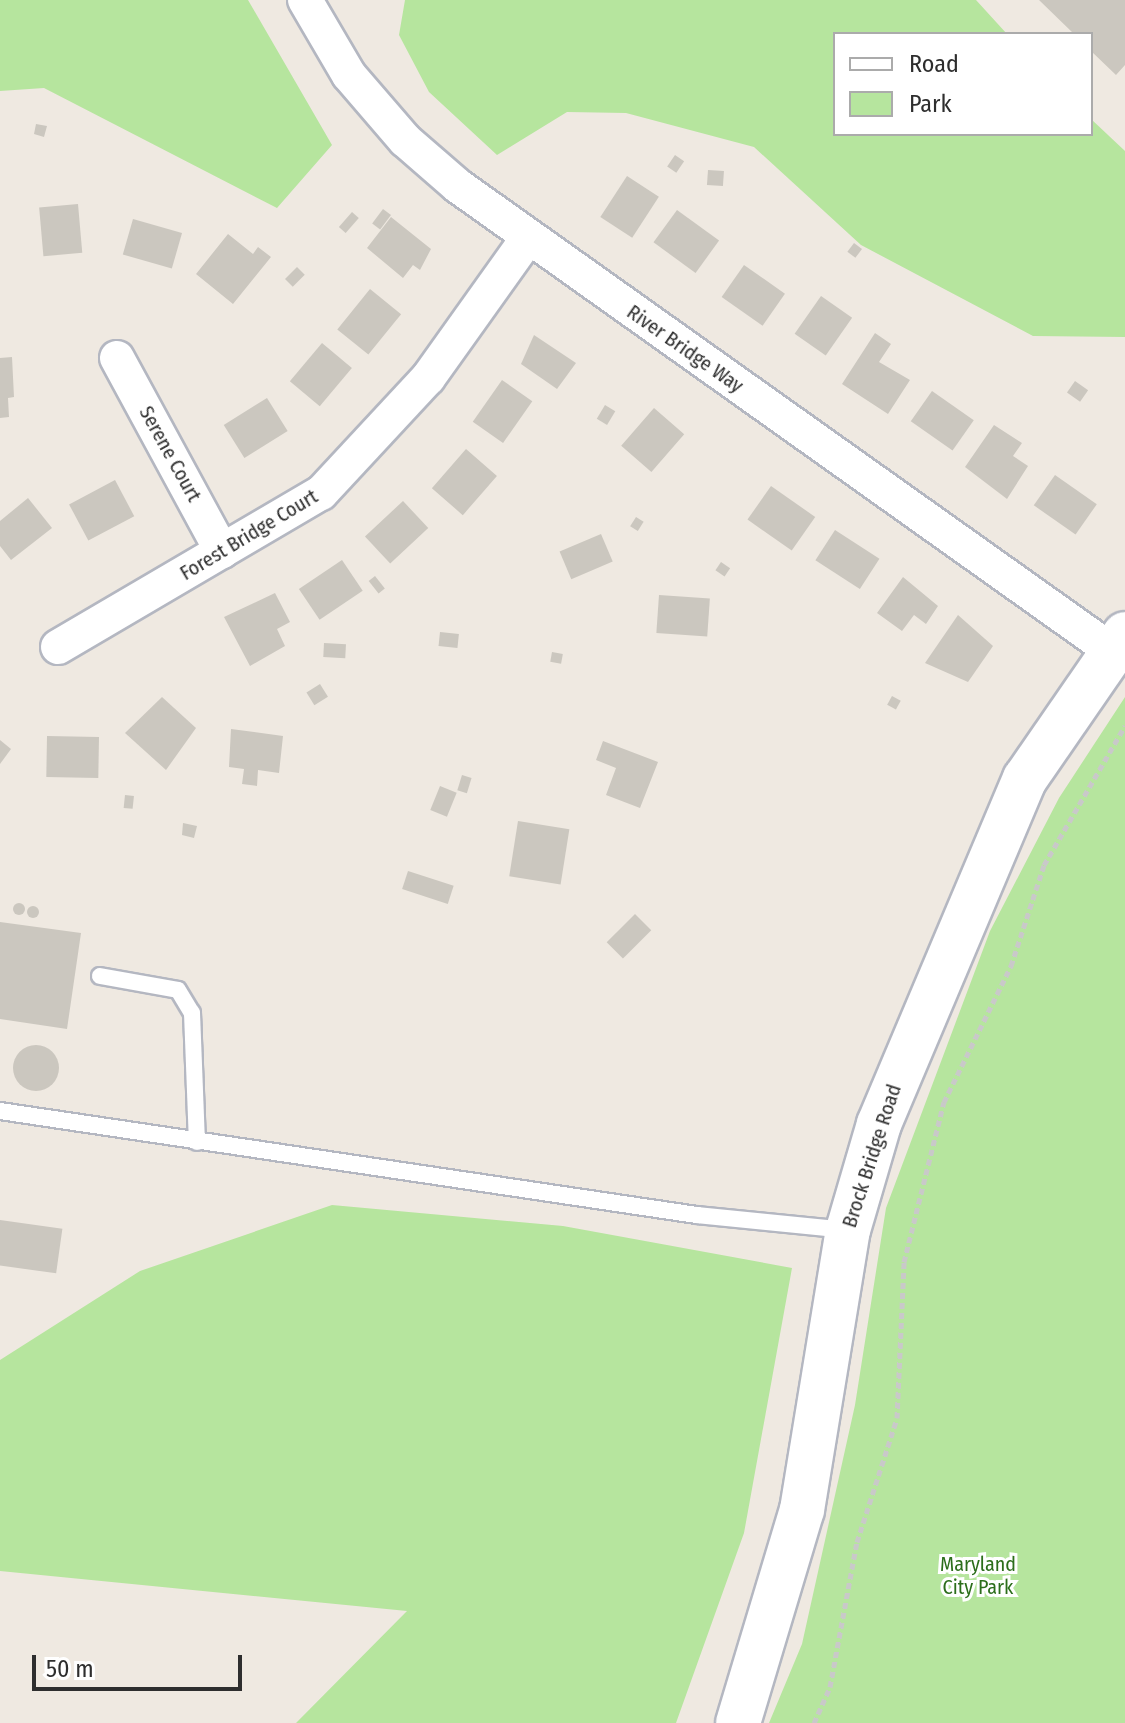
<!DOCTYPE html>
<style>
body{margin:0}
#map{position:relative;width:1125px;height:1723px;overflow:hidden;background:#efe9e1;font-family:"Fira Sans Condensed",sans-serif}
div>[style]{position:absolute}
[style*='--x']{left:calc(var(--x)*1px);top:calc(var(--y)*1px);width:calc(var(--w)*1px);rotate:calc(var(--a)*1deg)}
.green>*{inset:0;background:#b6e59e}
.building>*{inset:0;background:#cbc7bf;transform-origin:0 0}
.round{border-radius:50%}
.path>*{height:5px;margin-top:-2.5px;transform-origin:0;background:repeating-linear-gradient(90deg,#c9c9c9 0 6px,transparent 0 10px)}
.roads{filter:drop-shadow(2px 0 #b4b7c1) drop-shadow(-2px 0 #b4b7c1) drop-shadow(0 2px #b4b7c1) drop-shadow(0 -2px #b4b7c1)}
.lane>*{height:16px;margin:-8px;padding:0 8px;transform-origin:8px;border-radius:8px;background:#fff}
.street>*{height:34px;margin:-17px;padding:0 17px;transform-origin:17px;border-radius:17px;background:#fff}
.secondary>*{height:44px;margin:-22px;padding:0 22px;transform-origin:22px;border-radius:22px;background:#fff}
span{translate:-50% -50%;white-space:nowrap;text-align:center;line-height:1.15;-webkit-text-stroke:6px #fff;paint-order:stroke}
.street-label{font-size:20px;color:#2e2e2e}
.park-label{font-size:20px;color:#2c6e1b}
.legend{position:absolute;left:833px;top:32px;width:260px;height:104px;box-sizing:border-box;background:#fff;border:2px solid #ababab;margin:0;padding:10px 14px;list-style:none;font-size:24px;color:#2e2e2e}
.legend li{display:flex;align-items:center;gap:16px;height:40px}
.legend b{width:40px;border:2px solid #ababab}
.scale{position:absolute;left:32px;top:1655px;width:210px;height:36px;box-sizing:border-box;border:4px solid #2e2e2e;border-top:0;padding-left:10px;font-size:24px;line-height:28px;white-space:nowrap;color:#2e2e2e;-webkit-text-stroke:6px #fff;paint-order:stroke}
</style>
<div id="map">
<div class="green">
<div style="clip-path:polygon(0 0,248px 0,332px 145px,277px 208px,44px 88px,0 91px)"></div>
<div style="clip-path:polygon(405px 0,976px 0,1007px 34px,835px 34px,835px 134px,1091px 134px,1091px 119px,1125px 151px,1125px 337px,1033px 336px,861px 245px,754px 147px,626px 113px,567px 112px,497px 155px,429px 92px,399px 35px)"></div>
<div style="clip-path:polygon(1125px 697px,1125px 1723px,769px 1723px,802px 1644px,855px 1405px,886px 1208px,990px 931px,1059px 798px)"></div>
<div style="clip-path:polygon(332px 1205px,563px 1226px,792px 1268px,744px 1533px,676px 1723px,296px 1723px,407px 1611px,0 1571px,0 1360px,140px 1271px)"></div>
</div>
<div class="building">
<div style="clip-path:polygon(1039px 0,1125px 0,1125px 65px,1116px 75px,1091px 51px,1091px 34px,1074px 34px)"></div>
<div style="clip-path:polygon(36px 124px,47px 126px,44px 137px,34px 134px)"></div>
<div style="left:675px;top:155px;width:11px;height:14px;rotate:34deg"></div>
<div style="left:708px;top:170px;width:16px;height:15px;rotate:4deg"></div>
<div style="left:627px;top:176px;width:38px;height:49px;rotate:33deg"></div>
<div style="left:78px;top:204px;width:49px;height:39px;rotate:85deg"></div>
<div style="left:383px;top:209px;width:10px;height:18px;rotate:37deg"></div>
<div style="left:677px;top:210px;width:52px;height:40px;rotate:36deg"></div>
<div style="left:352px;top:212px;width:9px;height:20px;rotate:41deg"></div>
<div style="clip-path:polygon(391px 217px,431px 249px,420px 270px,413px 265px,403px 278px,367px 248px)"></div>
<div style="left:133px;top:219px;width:51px;height:37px;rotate:16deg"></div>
<div style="clip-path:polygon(228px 234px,253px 254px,258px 247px,271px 257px,233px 304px,196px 274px)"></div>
<div style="left:854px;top:243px;width:10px;height:11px;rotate:37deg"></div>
<div style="left:744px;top:265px;width:50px;height:39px;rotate:35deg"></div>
<div style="left:297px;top:267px;width:11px;height:17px;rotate:45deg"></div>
<div style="left:370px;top:289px;width:40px;height:52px;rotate:39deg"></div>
<div style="left:821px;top:296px;width:38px;height:46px;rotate:35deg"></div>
<div style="clip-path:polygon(875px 333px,891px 344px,879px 362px,910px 380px,888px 414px,842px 384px)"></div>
<div style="clip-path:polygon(534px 335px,576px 363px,557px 389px,521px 364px)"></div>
<div style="left:322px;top:343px;width:39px;height:50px;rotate:40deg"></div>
<div style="clip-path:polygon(12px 357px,14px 397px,8px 398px,9px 417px,0 418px,0 358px)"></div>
<div style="left:502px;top:380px;width:37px;height:51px;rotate:35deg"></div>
<div style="left:1075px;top:381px;width:16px;height:14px;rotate:35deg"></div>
<div style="left:932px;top:391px;width:51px;height:37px;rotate:35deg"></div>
<div style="left:267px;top:398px;width:39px;height:51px;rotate:58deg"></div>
<div style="left:605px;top:405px;width:12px;height:16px;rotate:31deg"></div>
<div style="left:654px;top:408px;width:40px;height:50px;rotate:41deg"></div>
<div style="clip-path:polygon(994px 425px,1022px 443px,1013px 456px,1028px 466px,1007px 499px,965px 467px)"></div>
<div style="left:466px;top:449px;width:41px;height:52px;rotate:41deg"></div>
<div style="left:1055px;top:475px;width:51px;height:37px;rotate:35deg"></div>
<div style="left:115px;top:480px;width:41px;height:52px;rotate:62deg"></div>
<div style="left:771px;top:486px;width:54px;height:41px;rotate:35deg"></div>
<div style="clip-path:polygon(28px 498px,52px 528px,11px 560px,0 546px,0 521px)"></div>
<div style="left:403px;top:501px;width:37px;height:52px;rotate:47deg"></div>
<div style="left:636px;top:517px;width:9px;height:11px;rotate:32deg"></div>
<div style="left:835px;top:530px;width:53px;height:36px;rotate:33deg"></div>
<div style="left:601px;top:534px;width:30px;height:45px;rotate:67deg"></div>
<div style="left:342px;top:560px;width:37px;height:52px;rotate:56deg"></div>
<div style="left:721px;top:562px;width:11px;height:10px;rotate:34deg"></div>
<div style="left:375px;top:576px;width:16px;height:8px;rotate:52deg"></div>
<div style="clip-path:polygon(903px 577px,938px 606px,926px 624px,914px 615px,902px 631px,877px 613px)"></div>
<div style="clip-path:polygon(275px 593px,290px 622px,277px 629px,285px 646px,250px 666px,224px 617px)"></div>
<div style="left:659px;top:595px;width:51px;height:38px;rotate:4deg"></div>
<div style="clip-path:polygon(958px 615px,993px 646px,968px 682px,925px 663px)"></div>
<div style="left:440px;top:632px;width:19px;height:14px;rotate:6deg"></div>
<div style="left:324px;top:643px;width:22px;height:14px;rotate:3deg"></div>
<div style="left:552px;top:652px;width:11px;height:10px;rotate:10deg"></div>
<div style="left:320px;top:684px;width:15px;height:16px;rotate:58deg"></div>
<div style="left:892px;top:696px;width:10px;height:10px;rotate:29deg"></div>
<div style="clip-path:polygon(162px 697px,196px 728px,166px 770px,125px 733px)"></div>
<div style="clip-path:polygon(231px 729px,283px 736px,279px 773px,258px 770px,257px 786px,242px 784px,244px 769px,229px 767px)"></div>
<div style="left:99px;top:737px;width:41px;height:52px;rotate:91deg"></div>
<div style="clip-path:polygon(0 740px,11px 749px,0 764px)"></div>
<div style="clip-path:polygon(603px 741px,658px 762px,640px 808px,606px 795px,616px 768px,596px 760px)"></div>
<div style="left:462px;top:775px;width:10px;height:16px;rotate:17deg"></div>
<div style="left:440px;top:786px;width:18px;height:26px;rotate:22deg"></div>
<div style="left:125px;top:795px;width:9px;height:13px;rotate:6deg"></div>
<div style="left:518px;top:821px;width:52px;height:56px;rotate:9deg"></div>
<div style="clip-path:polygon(183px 823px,197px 826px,194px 838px,182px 835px)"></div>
<div style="left:408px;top:871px;width:48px;height:19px;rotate:18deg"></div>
<div class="round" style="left:13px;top:903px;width:12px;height:12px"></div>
<div class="round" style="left:27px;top:906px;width:12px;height:12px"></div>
<div style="left:635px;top:914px;width:23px;height:40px;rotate:45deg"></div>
<div style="clip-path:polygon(0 922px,81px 933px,67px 1029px,0 1019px)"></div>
<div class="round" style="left:13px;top:1045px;width:46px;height:46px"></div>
<div style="left:0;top:1220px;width:63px;height:45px;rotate:8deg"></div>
</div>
<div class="path">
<div style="--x:814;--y:1723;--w:39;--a:-66"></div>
<div style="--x:830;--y:1687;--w:147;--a:-79.5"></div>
<div style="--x:857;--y:1542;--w:130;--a:-72.1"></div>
<div style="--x:897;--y:1418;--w:156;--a:-87.4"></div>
<div style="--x:904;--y:1262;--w:165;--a:-76"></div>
<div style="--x:944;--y:1102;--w:152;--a:-63.8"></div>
<div style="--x:1011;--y:966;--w:106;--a:-71.9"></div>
<div style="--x:1044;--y:865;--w:161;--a:-59.8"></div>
</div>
<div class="roads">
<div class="lane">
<div style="--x:100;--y:976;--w:79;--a:10.2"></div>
<div style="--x:178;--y:990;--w:27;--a:59"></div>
<div style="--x:192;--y:1013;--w:129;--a:87.8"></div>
<div style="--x:0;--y:1111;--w:705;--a:8.49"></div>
<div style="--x:697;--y:1215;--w:150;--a:5.7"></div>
</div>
<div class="street">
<div style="--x:305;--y:0;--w:87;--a:59.6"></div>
<div style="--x:349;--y:75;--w:86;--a:49.3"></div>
<div style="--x:405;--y:140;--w:70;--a:41"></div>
<div style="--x:458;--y:186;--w:802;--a:35.41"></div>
<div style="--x:117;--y:358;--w:220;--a:61.5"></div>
<div style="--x:58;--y:647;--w:305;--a:-30.4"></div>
<div style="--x:321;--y:493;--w:157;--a:-47.1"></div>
<div style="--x:428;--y:378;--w:172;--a:-54.5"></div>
</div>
<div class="secondary">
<div style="--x:738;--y:1723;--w:222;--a:-73.3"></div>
<div style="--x:802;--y:1510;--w:284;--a:-80.7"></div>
<div style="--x:848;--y:1230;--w:110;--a:-73.7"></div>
<div style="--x:879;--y:1124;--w:375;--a:-67.1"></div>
<div style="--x:1025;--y:779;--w:176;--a:-55.4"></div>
</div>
</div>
<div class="street-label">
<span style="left:685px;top:349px;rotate:35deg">River Bridge Way</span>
<span style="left:170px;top:454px;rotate:61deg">Serene Court</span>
<span style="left:249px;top:535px;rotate:-31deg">Forest Bridge Court</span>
<span style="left:872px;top:1156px;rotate:-72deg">Brock Bridge Road</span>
</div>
<div class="park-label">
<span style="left:978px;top:1576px">Maryland<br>City Park</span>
</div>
<ul class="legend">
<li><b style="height:10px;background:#fff"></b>Road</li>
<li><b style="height:22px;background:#b6e59e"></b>Park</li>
</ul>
<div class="scale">50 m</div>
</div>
